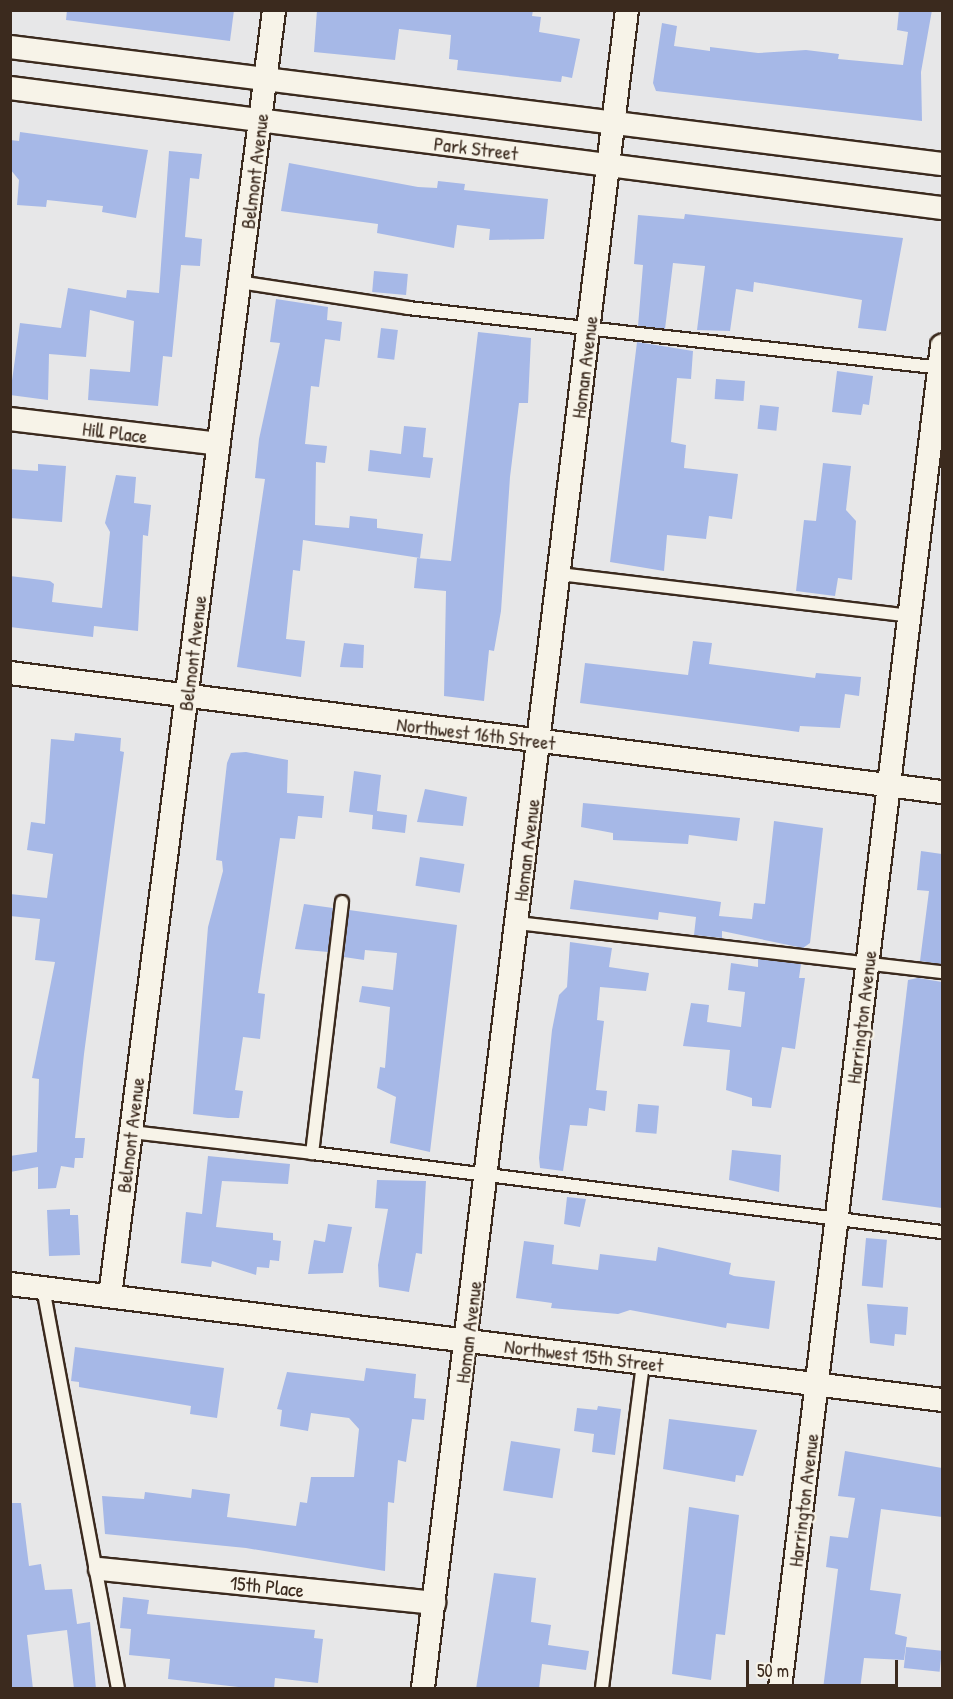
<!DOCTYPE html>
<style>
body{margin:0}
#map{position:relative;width:953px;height:1699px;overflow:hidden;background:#e7e7e8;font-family:"Patrick Hand",sans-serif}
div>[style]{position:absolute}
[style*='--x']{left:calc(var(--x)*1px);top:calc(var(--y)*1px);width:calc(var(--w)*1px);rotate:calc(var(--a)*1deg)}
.building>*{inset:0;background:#a6b8e7;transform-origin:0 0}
.roads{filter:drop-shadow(2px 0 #3b2a1e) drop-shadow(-2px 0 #3b2a1e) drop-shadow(0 2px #3b2a1e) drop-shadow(0 -2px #3b2a1e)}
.service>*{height:12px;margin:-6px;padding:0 6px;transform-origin:6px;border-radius:6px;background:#f7f3e8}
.minor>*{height:22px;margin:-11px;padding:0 11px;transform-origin:11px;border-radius:11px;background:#f7f3e8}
span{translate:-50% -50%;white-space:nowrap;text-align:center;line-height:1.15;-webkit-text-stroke:4.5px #f7f3e8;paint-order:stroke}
.street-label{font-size:20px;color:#3b2a1e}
.frame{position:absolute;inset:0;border:12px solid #3b2a1e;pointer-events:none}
.scale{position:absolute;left:746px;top:1660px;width:152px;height:27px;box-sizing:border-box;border:3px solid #3b2a1e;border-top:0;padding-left:8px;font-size:18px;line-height:21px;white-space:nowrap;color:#3b2a1e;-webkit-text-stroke:4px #f7f3e8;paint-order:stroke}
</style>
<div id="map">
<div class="building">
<div style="clip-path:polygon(67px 10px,234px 10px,230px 41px,66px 20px)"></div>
<div style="clip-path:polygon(317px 10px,533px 10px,532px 16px,541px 17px,539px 32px,580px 39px,572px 78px,562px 76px,561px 82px,457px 70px,458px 60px,449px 59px,451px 35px,399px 29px,395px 60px,314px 52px)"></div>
<div style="clip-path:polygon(899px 10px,932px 10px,921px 72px,922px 121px,656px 91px,653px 83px,662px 23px,677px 26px,674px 46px,710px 51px,710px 47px,758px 53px,806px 50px,839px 54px,838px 59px,903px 65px,908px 32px,897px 30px)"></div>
<div style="clip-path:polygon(20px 132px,148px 150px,136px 218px,102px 212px,103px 206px,47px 200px,46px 207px,17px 205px,19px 180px,10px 169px,10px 140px,19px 141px)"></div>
<div style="clip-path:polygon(169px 151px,202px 154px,199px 179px,190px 178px,185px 237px,202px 239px,200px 266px,181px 265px,172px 357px,163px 356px,158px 406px,88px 400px,90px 369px,130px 372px,134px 321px,90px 310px,86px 357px,49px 354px,48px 400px,10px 395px,20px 323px,61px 328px,68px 288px,126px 298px,127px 290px,159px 293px)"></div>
<div style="clip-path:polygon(289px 163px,418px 187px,437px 188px,438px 181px,465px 184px,464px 190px,548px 199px,544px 239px,489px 240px,490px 229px,457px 225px,454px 248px,377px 233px,378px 224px,281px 211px)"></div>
<div style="clip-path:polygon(685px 214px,903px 238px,886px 331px,858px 328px,862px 300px,754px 282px,753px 292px,736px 289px,730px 331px,697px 330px,705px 266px,673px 263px,665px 329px,638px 326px,643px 265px,634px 264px,638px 215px,684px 219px)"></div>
<div style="left:374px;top:271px;width:34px;height:21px;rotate:5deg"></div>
<div style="clip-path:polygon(276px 299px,328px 307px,327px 320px,342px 322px,340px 341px,325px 339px,319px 387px,311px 386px,305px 444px,327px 446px,325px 463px,316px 462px,315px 525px,349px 528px,350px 516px,377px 519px,377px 528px,423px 534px,420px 558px,303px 540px,300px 571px,293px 570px,286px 639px,305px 641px,301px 677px,237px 667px,265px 479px,255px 478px,259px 439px,280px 343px,270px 342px)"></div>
<div style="left:381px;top:328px;width:17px;height:30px;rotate:7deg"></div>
<div style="clip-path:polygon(478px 332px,531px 338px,528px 403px,519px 403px,510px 477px,501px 611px,494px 651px,489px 650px,484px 701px,444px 696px,446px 591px,414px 588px,417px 558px,451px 561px)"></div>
<div style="clip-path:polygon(637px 342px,693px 351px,691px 379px,677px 378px,671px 442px,686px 445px,684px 468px,738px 474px,732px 519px,709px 516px,706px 539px,667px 535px,664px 571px,610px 562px)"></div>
<div style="clip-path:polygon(837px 371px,873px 376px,869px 405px,863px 404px,861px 415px,832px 412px)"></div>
<div style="left:716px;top:379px;width:29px;height:20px;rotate:4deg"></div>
<div style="left:760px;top:405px;width:19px;height:24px;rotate:6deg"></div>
<div style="clip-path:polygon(404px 426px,426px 428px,423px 457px,433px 458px,430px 478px,368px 471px,370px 450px,401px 454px)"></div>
<div style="clip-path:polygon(823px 463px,851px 466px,846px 510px,856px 521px,852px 580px,838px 578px,835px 596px,796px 591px,804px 520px,816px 521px)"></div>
<div style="clip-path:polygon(38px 464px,66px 466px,62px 522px,10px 518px,10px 469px,38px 471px)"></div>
<div style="clip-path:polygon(116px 475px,136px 477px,134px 503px,151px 505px,148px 536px,143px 535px,138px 631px,94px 626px,93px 637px,10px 627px,10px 576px,50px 581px,54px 584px,52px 602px,102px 608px,110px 532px,105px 523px)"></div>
<div style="clip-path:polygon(693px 641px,712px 643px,709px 664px,815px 678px,816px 673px,861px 677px,859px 696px,845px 694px,840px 728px,800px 726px,799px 732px,580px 703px,585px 663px,688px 675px)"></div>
<div style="clip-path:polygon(344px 643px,364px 645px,363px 668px,340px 667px)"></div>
<div style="clip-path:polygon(75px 733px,121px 738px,120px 751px,124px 752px,84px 1054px,75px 1138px,85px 1138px,83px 1158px,75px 1158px,74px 1168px,61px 1166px,56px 1188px,38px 1189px,38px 1167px,10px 1172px,10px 1156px,37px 1152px,39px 1079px,32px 1078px,55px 962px,35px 960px,40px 919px,10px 916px,10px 894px,47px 898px,53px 854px,27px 850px,31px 822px,45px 824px,51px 739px,74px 741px)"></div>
<div style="clip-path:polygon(246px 752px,288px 760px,287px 793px,324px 796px,322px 818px,298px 816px,295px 839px,280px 838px,258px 993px,265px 994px,260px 1039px,243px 1037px,235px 1090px,243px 1091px,239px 1118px,228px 1118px,193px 1114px,208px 927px,223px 871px,222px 861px,216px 860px,227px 763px,231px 753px)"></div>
<div style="clip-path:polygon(354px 771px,381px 775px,377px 811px,407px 815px,405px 833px,372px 829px,373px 815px,349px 812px)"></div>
<div style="clip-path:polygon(425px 789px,467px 797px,463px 826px,417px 822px)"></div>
<div style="clip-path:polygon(583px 803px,740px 818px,737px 841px,689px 835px,688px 844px,613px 840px,613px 833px,581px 827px)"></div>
<div style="clip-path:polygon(774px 821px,823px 828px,810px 943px,803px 948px,722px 931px,722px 938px,694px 935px,696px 917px,659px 912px,658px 920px,570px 909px,574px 880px,721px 902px,719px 916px,752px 919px,754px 903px,765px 904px)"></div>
<div style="clip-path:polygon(921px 851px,942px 854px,941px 964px,920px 961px,929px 891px,917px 890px)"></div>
<div style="left:420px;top:857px;width:45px;height:29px;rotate:9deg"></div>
<div style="clip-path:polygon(304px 904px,333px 908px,328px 952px,295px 949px)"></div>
<div style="clip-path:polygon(349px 910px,457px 925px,430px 1152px,390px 1143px,396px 1097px,377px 1088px,380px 1067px,385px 1068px,390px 1007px,359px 1002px,362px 986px,393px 990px,397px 953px,365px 950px,364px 960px,344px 957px)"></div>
<div style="clip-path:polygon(570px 942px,612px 948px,609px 967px,649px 973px,646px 991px,600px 987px,597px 1020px,604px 1021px,596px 1090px,607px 1091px,605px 1111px,589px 1108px,587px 1126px,570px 1125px,563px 1171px,540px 1168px,539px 1158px,552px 1030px,559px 995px,567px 987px)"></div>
<div style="clip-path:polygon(758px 959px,801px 964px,799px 978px,805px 978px,795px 1049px,782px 1047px,771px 1108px,752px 1106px,752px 1098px,726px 1090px,730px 1050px,683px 1046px,691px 1003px,709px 1005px,707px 1022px,741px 1027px,745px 992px,728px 990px,731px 963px,758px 967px)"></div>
<div style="clip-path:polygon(918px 978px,942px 982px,942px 1208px,882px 1200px,908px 980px)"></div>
<div style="left:638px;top:1104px;width:21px;height:28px;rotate:5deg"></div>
<div style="clip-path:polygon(732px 1150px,781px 1155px,779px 1192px,729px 1180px)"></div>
<div style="clip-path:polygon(208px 1156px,290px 1164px,288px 1184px,222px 1181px,216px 1227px,273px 1233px,273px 1240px,281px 1241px,279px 1261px,270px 1260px,269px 1268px,257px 1267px,256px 1275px,212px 1261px,211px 1267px,181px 1263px,186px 1212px,202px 1214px)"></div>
<div style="clip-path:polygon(377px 1180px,426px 1181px,422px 1254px,416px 1253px,409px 1292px,379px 1287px,378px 1265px,388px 1209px,375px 1208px)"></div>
<div style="clip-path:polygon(567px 1197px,586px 1199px,580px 1227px,564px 1224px)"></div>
<div style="clip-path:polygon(70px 1209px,70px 1215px,78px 1215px,80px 1255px,49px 1256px,47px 1210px)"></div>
<div style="clip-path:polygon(328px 1224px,352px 1227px,343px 1273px,308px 1274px,314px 1240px,325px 1242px)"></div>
<div style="left:866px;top:1238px;width:21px;height:48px;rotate:5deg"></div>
<div style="clip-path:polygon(524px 1241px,554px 1245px,552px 1264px,598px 1270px,600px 1254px,656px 1261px,658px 1247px,731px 1263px,729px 1274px,734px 1276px,775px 1281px,769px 1329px,727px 1323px,726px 1328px,630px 1310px,618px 1314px,551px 1308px,552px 1303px,516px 1298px)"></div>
<div style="clip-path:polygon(867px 1304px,908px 1307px,906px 1335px,895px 1334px,894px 1346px,870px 1343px)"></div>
<div style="clip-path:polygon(75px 1347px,224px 1368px,217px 1418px,190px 1414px,191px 1406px,79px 1387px,79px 1382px,71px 1381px)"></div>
<div style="clip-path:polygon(366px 1368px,416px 1374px,414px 1398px,426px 1399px,424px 1420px,412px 1419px,406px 1462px,398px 1460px,394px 1503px,388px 1502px,385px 1571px,246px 1548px,105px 1534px,102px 1496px,144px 1499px,145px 1492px,191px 1498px,192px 1489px,230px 1494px,227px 1517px,296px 1526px,300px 1502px,307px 1503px,311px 1477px,354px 1477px,359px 1429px,349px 1418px,311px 1413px,308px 1431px,280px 1426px,282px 1410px,277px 1409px,287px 1372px,364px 1381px)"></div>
<div style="clip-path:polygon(598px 1406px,621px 1409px,615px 1455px,592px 1452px,594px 1434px,574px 1431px,577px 1408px,597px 1410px)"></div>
<div style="clip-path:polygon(669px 1419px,757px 1430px,743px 1476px,736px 1475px,735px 1482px,663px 1469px)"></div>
<div style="left:511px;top:1441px;width:50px;height:50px;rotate:9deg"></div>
<div style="clip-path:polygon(845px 1451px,942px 1468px,942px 1517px,881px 1509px,870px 1590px,901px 1594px,895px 1634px,907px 1637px,904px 1660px,864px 1658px,860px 1689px,823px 1689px,838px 1569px,826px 1567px,830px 1536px,848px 1538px,855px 1498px,838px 1496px)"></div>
<div style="clip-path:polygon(10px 1503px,21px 1503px,29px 1566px,41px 1564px,45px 1590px,72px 1589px,77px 1624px,90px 1622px,96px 1689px,74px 1689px,67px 1630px,27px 1635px,33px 1689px,10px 1689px)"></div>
<div style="clip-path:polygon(689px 1507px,739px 1515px,725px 1635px,716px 1634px,711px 1680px,672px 1674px)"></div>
<div style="clip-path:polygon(494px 1573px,536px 1578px,531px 1622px,551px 1625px,548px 1645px,589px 1651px,586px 1670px,542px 1664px,539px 1689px,476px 1689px)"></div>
<div style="clip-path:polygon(123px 1597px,149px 1600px,147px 1614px,315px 1630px,314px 1638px,323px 1639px,318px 1683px,275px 1678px,274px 1689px,257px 1689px,168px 1679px,170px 1659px,129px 1655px,131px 1629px,120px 1628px)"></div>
<div style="left:906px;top:1647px;width:36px;height:21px;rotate:6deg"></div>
</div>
<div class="roads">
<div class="service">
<div style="--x:239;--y:282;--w:171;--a:8.7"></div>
<div style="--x:408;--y:308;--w:537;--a:6.41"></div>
<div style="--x:559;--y:574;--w:354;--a:6.8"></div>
<div style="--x:342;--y:902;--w:253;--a:96.8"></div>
<div style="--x:312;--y:1153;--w:635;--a:7.15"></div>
<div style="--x:517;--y:923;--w:428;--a:6.6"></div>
<div style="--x:131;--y:1132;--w:182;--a:6.6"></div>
<div style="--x:43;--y:1288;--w:407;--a:79.4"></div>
<div style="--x:602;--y:1688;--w:328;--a:-82.8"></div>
</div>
<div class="minor">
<div style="--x:10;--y:47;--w:939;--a:7.16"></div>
<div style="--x:10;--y:88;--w:940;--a:7.34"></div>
<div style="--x:10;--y:419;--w:210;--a:6.8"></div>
<div style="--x:10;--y:673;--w:940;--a:7.28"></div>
<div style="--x:10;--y:1284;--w:939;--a:7.09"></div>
<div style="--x:110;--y:1296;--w:1296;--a:-82.73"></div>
<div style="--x:100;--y:1569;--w:336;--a:5.8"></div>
<div style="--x:423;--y:1688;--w:1690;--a:-83.07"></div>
<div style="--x:780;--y:1688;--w:1352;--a:-83.12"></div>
</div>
</div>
<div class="street-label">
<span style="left:476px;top:148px;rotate:7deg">Park Street</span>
<span style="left:254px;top:171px;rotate:-83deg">Belmont Avenue</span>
<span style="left:584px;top:367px;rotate:-83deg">Homan Avenue</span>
<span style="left:115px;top:432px;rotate:7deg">Hill Place</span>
<span style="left:192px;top:653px;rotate:-83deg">Belmont Avenue</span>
<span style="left:476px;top:733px;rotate:7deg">Northwest 16th Street</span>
<span style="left:526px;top:850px;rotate:-83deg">Homan Avenue</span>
<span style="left:861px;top:1017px;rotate:-83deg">Harrington Avenue</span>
<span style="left:130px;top:1135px;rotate:-83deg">Belmont Avenue</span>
<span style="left:468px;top:1332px;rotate:-83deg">Homan Avenue</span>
<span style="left:584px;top:1355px;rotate:7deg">Northwest 15th Street</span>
<span style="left:803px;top:1500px;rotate:-83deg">Harrington Avenue</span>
<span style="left:267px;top:1586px;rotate:6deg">15th Place</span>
</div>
<div class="frame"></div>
<div class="scale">50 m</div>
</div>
